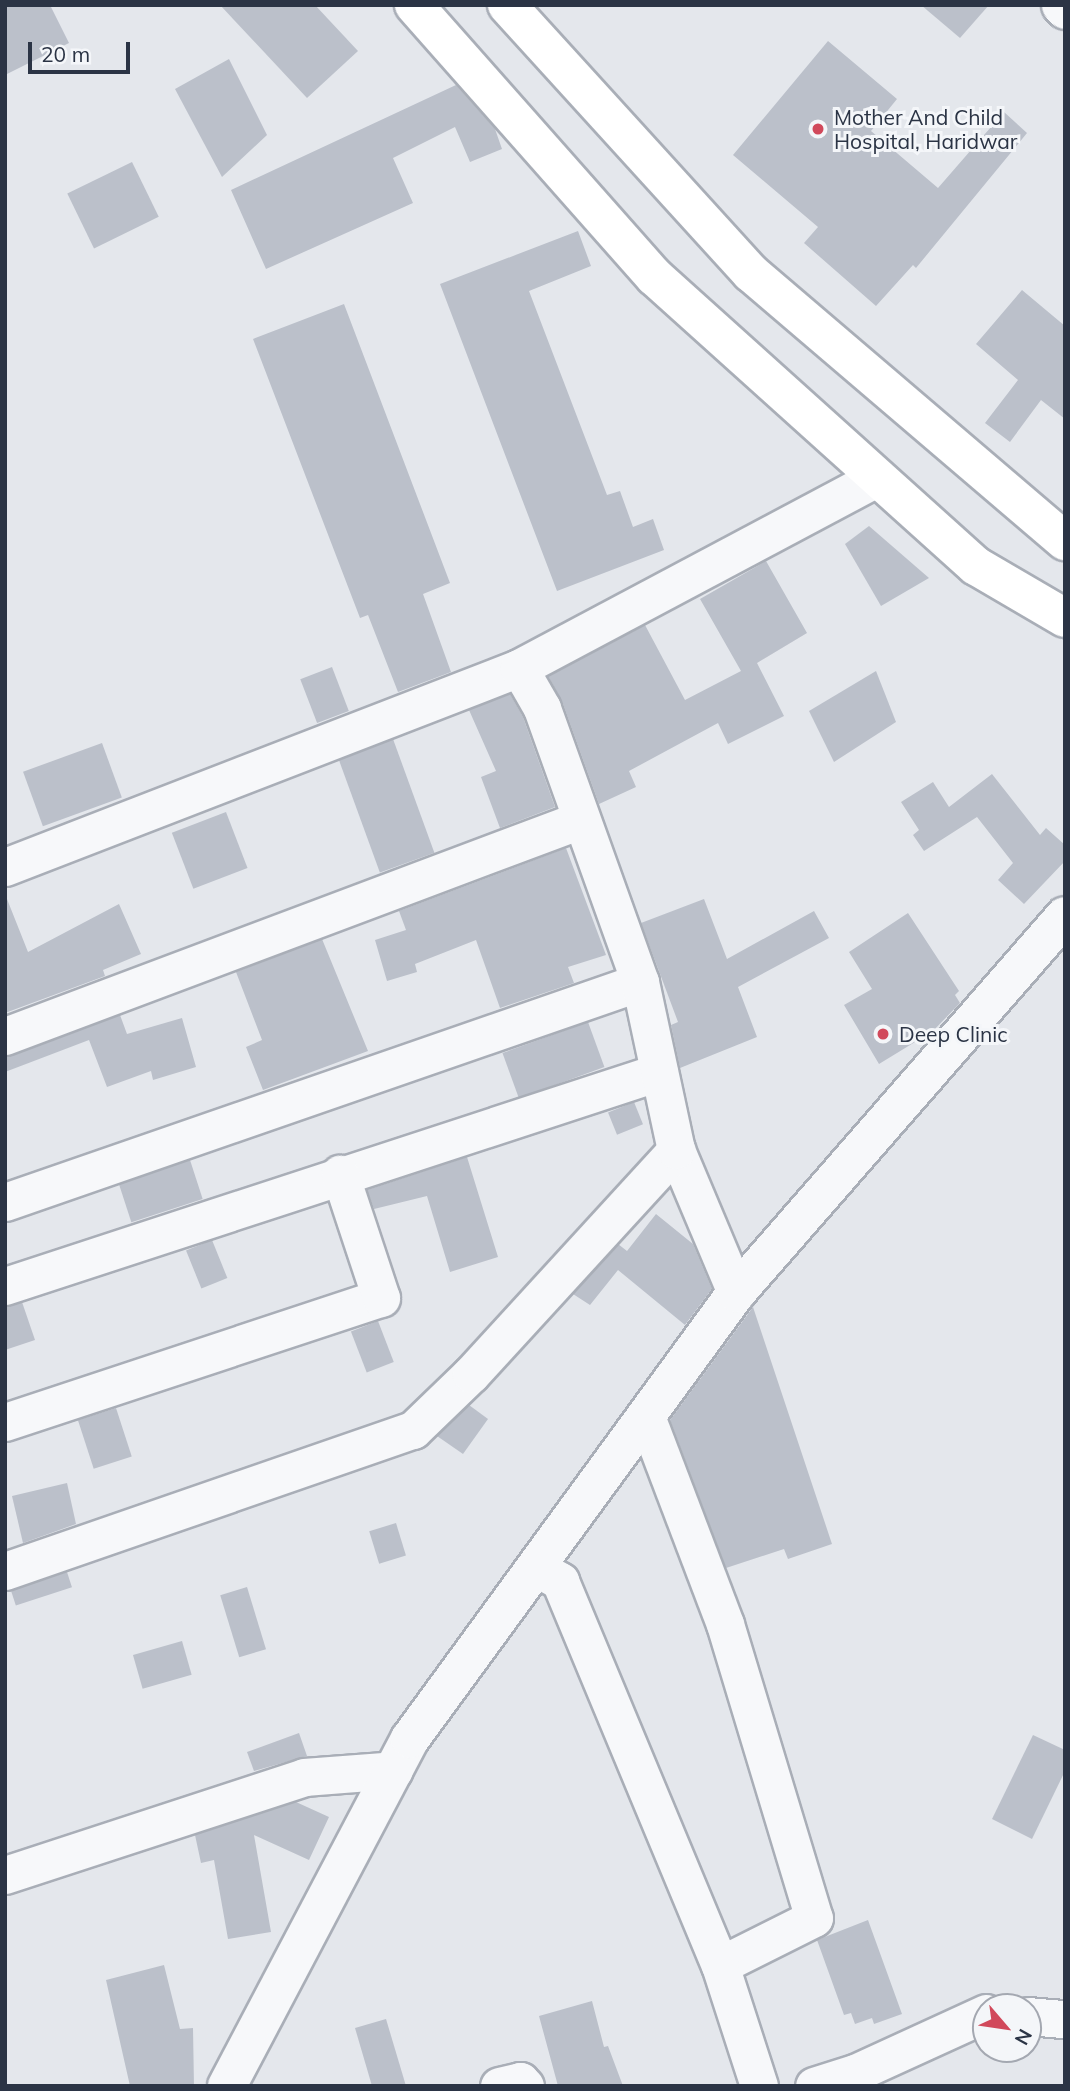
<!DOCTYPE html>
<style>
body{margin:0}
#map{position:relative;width:1070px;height:2091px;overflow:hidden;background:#e4e7ec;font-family:Mulish,sans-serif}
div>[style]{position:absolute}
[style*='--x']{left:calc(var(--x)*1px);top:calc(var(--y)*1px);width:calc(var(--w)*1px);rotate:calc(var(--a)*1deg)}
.building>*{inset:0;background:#bbc0ca;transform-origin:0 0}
.roads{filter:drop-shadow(2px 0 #a9aeb7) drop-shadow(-2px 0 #a9aeb7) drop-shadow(0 2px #a9aeb7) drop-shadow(0 -2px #a9aeb7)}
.minor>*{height:37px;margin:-18.5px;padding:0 18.5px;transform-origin:18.5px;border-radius:18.5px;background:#f7f8fa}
.tertiary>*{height:38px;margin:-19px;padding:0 19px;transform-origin:19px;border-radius:19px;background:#f7f8fa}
.primary>*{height:38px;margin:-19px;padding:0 19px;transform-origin:19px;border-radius:19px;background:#fff}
.dots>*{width:19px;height:19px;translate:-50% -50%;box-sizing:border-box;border:4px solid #f4f6f9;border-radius:50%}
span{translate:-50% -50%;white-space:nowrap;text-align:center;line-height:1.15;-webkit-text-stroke:6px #f4f6f9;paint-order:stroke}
.poi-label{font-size:21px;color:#2b3445}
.left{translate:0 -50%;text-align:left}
.frame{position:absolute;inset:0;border:7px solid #2b3445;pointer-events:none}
.north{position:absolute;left:972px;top:1993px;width:70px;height:70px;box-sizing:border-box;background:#f4f6f9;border:2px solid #a4a8b1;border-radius:50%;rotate:119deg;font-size:19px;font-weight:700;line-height:28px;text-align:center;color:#2b3445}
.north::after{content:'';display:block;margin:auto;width:24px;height:32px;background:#d1495b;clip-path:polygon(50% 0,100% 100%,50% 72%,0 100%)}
.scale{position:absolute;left:28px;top:42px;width:102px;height:32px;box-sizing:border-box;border:4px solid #2b3445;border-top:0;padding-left:9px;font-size:21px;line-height:24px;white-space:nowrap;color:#2b3445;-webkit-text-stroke:5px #f4f6f9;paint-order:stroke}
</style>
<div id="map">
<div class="building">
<div style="clip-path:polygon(5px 5px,50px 5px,69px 43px,5px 75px)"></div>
<div style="clip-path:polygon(220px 5px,315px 5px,358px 51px,307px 98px)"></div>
<div style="clip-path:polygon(921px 5px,989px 5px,960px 38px)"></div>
<div style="clip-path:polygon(828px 41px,897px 99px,871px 131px,938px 188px,1004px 112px,1027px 133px,916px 268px,913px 265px,876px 306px,804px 243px,818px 227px,733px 155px)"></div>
<div style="clip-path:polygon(229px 59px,267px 135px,222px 177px,175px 89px)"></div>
<div style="clip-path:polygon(456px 85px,495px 129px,502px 149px,470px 162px,455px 127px,393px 158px,413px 203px,266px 269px,231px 190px)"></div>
<div style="left:132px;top:162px;width:61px;height:72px;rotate:64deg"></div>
<div style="clip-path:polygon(578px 231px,591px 266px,529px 291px,607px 495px,620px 491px,633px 527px,653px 519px,664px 550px,557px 591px,440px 284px)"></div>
<div style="clip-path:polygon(1022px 290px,1065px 326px,1065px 419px,1041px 400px,1010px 442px,985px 423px,1018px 380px,976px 344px)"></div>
<div style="clip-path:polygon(344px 304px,450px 583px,423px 594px,451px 672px,398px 692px,368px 615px,360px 618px,253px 339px)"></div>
<div style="clip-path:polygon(869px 526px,929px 578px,881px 606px,845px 544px)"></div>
<div style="clip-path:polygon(766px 561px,807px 633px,757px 663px,784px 716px,728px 744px,718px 723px,629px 771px,636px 787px,599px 804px,562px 701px,548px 676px,645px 625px,685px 700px,741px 671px,700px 599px)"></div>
<div style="left:332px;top:667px;width:47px;height:34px;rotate:69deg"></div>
<div style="clip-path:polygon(876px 671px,896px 722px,834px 762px,809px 711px)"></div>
<div style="clip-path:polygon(510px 694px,523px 717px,555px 807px,500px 828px,481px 777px,496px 771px,469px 710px)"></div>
<div style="left:393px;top:739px;width:121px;height:58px;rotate:70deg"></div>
<div style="left:102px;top:743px;width:58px;height:84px;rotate:70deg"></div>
<div style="clip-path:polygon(992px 774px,1040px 835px,1046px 828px,1065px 845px,1065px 861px,1024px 904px,998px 880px,1013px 863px,977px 817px,924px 851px,913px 835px,919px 830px,901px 802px,933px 782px,949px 807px)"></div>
<div style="left:226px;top:812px;width:60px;height:58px;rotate:69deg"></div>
<div style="clip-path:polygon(566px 848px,606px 955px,568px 967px,574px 983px,500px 1008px,476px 940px,415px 964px,417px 972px,387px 981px,375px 940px,406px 930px,399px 911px)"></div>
<div style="clip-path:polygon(7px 899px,28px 952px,119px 904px,141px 954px,103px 970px,105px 976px,5px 1013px)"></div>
<div style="clip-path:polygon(704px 899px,727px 959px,814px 911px,829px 938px,738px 987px,757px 1037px,680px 1068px,671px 1025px,678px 1022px,641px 923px)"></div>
<div style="clip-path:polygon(908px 913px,959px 991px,955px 995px,960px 1003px,933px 1031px,879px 1064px,844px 1005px,872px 989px,849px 952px)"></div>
<div style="clip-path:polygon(322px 939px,368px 1051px,263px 1090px,246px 1047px,262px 1040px,236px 972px)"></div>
<div style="clip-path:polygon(120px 1015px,127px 1034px,182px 1018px,196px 1067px,153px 1080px,151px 1071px,107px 1087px,89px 1040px,5px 1072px,5px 1056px)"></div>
<div style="left:588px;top:1022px;width:48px;height:91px;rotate:70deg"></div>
<div style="left:634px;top:1102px;width:24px;height:28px;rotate:68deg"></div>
<div style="clip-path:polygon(467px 1157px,498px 1257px,450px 1272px,427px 1196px,374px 1209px,367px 1190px)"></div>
<div style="left:190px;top:1160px;width:41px;height:75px;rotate:72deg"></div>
<div style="clip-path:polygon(656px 1214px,693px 1244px,712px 1289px,685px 1325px,618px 1270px,590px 1305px,573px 1294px,618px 1244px,627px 1251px)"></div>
<div style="left:212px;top:1240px;width:41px;height:28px;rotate:68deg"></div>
<div style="clip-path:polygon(22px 1302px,35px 1340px,5px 1350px,5px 1306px)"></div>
<div style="clip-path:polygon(753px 1307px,832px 1544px,788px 1559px,784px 1549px,726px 1568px,670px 1420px)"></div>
<div style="left:378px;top:1321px;width:44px;height:29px;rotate:69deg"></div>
<div style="clip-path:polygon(469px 1405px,488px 1419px,463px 1454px,437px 1436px)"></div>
<div style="left:116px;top:1408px;width:51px;height:40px;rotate:72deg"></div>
<div style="clip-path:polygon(67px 1483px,76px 1524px,23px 1543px,12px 1496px)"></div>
<div style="left:396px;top:1523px;width:34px;height:28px;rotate:73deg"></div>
<div style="left:67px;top:1572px;width:16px;height:59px;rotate:72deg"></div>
<div style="left:247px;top:1587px;width:65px;height:28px;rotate:73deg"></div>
<div style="left:182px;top:1641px;width:35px;height:51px;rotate:74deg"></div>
<div style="clip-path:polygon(299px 1733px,307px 1756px,254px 1771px,247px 1752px)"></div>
<div style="clip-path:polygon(1033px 1735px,1065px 1750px,1065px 1771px,1032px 1839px,992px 1819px)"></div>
<div style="clip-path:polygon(296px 1802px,329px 1817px,309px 1860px,254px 1835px,271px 1932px,228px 1939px,214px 1860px,201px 1863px,195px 1835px)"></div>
<div style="clip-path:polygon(868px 1920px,902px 2014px,874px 2024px,872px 2018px,855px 2024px,851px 2013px,844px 2015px,817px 1940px)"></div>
<div style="clip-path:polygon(164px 1965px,180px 2029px,193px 2028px,194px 2086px,130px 2086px,106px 1980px)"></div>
<div style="clip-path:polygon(592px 2001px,604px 2047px,608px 2046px,623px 2086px,558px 2086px,539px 2016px)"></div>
<div style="clip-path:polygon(386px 2019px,406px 2086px,372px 2086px,355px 2028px)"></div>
</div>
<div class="roads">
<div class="minor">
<div style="--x:1060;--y:5;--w:7;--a:45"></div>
<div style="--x:5;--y:867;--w:551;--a:-21.16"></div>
<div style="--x:519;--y:668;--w:405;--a:-28"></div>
<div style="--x:5;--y:1036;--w:614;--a:-20.59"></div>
<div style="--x:676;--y:1150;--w:155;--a:67.2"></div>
<div style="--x:5;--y:1202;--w:672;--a:-19.11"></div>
<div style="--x:5;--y:1286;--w:688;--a:-18.12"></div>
<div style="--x:646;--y:1416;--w:222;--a:69.2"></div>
<div style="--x:725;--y:1624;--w:307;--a:73.2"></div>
<div style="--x:814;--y:1918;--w:105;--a:153.4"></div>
<div style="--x:720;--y:1965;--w:127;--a:72.1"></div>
<div style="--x:5;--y:1422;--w:396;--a:-18.3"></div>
<div style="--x:381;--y:1298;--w:131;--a:-108.3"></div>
<div style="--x:535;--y:1567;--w:29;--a:29"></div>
<div style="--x:560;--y:1581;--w:416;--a:67.4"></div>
<div style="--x:5;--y:1571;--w:432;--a:-19.1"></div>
<div style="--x:413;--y:1430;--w:81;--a:-44"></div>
<div style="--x:471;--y:1374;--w:304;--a:-47.5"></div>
<div style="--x:676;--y:1150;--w:172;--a:-102.1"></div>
<div style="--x:640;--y:982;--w:291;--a:-109.7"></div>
<div style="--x:542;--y:708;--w:46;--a:-119.9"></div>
<div style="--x:5;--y:1875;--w:315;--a:-18.1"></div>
<div style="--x:304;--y:1777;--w:90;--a:-4.4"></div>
<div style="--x:1028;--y:2016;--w:37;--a:5"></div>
<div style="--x:499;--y:2086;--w:22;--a:-13"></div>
<div style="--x:520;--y:2081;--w:7;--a:45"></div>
<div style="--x:814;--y:2086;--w:43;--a:-17.6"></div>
<div style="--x:855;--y:2073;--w:144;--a:-24.6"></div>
</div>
<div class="tertiary">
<div style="--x:227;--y:2086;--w:392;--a:-62.2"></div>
<div style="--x:410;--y:1739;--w:552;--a:-53.84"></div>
<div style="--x:736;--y:1293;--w:500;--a:-48.89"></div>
</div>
<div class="primary">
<div style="--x:414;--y:5;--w:363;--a:48.5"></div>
<div style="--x:655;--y:277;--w:432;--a:42"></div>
<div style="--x:976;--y:566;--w:103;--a:30.3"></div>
<div style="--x:507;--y:5;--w:362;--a:47.7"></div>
<div style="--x:751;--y:273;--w:413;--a:40.5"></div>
</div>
</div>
<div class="dots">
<div style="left:818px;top:129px;background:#d1495b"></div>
<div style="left:883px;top:1034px;background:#d1495b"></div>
</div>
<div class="poi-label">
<span class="left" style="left:834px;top:129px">Mother And Child<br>Hospital, Haridwar</span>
<span class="left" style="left:899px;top:1034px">Deep Clinic</span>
</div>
<div class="frame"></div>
<div class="north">N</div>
<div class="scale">20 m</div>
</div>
